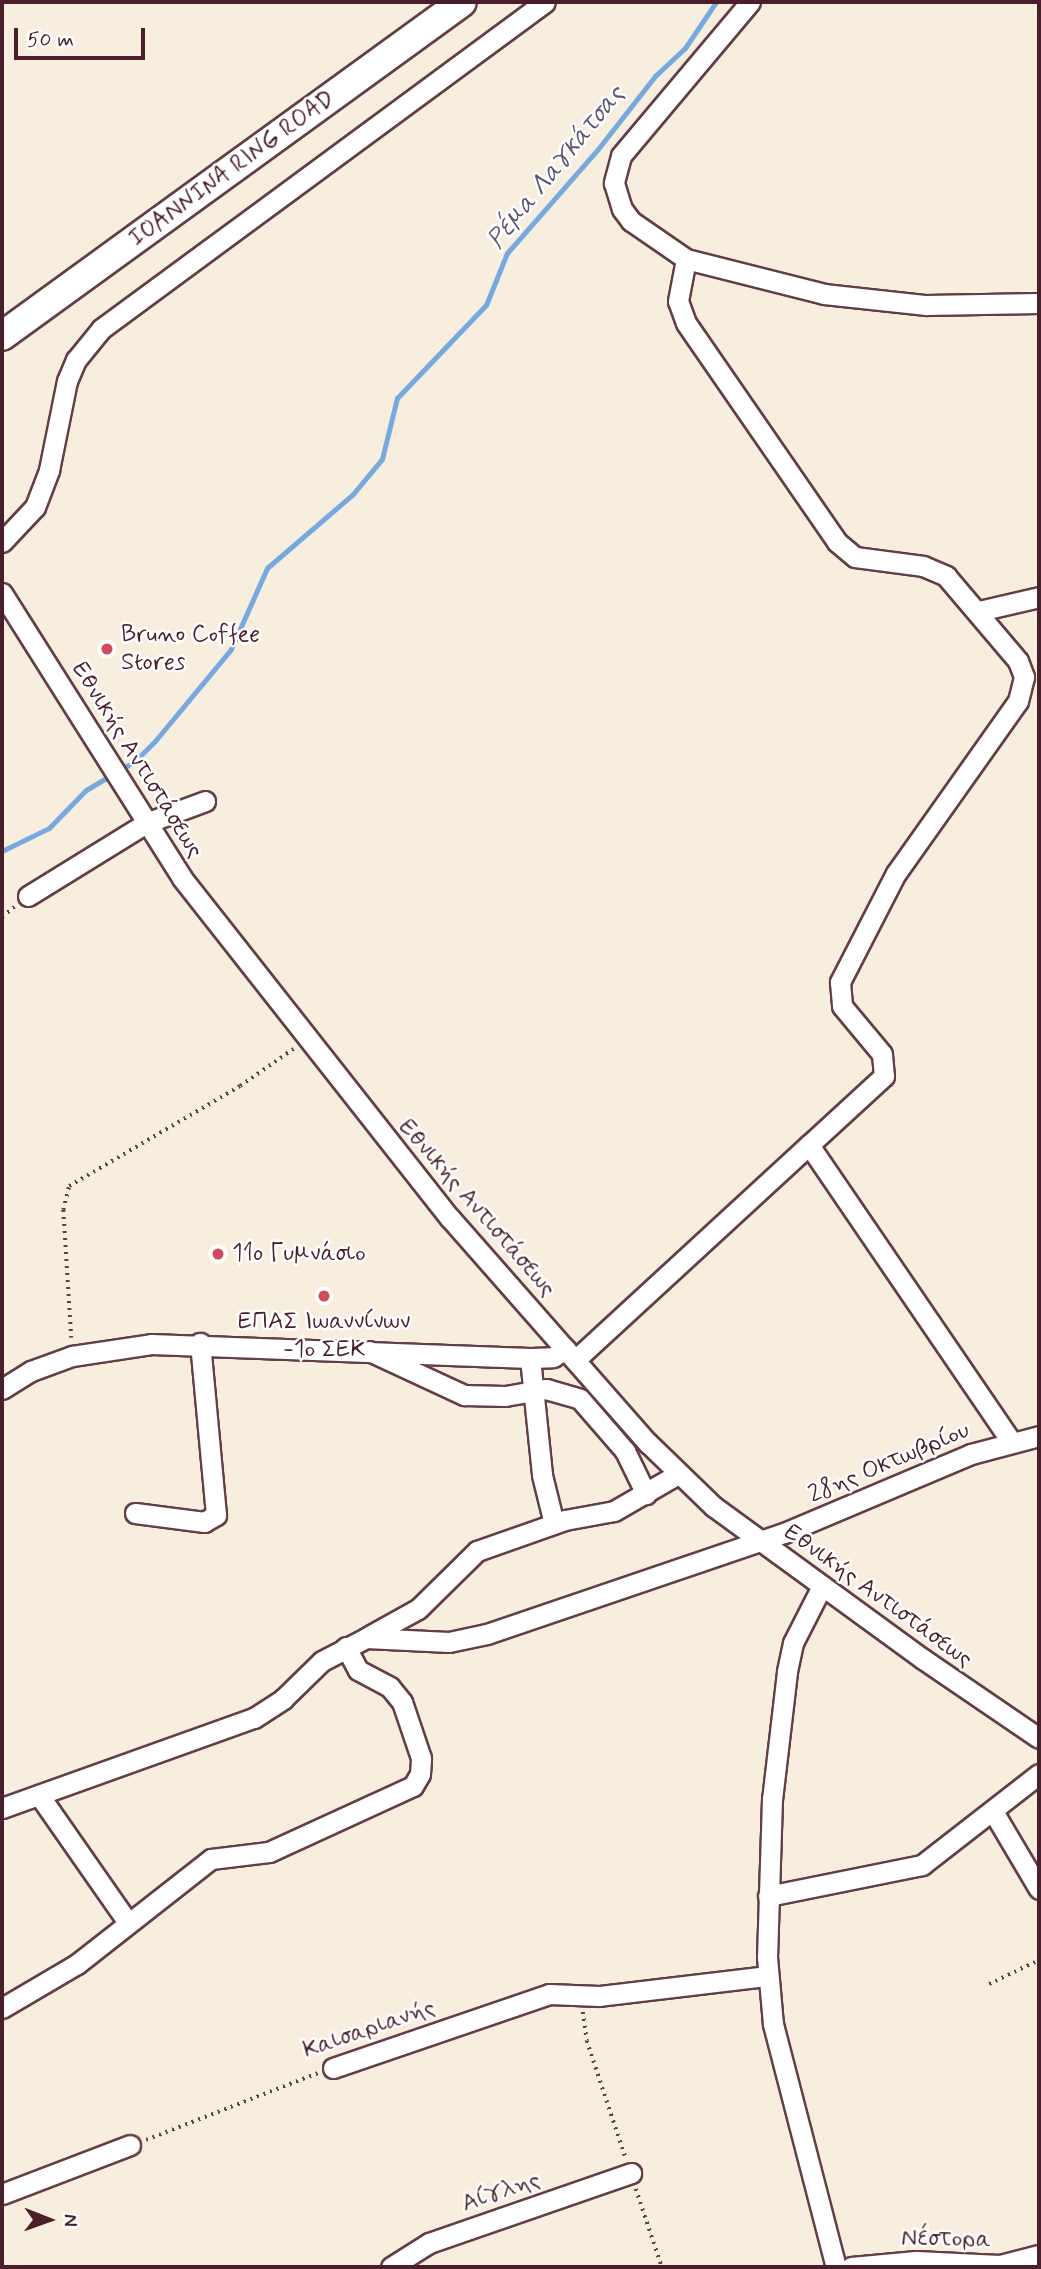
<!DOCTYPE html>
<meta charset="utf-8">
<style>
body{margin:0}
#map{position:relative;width:1041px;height:2269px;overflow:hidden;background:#f8eede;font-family:Mynerve,sans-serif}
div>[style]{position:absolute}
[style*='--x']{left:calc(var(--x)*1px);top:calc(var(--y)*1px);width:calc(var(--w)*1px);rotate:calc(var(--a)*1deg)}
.stream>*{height:5px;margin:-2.5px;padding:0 2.5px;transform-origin:2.5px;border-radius:2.5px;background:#76a9e2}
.path>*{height:3.5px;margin-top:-1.75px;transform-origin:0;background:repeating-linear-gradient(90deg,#643e46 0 2px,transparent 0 7px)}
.roads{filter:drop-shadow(2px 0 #643e46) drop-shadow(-2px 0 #643e46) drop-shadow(0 2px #643e46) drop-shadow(0 -2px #643e46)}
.minor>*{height:19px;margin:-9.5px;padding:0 9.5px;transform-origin:9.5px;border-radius:9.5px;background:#fff}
.highway>*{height:28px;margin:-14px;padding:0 14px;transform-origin:14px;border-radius:14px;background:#fff}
.dots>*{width:19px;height:19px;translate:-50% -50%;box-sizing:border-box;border:4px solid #fff;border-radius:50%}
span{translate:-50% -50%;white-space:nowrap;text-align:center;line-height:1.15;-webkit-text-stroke:5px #fff;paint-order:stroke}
.street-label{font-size:24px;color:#4a1f2b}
.poi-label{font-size:24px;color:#4a1f2b}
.left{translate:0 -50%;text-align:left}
.water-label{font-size:26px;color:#5c5674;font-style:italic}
.frame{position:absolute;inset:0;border:4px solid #4a1f2b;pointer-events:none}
.north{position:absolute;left:14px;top:2185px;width:70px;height:70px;-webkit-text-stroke:5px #fff;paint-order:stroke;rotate:91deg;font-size:19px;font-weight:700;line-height:28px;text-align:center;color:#4a1f2b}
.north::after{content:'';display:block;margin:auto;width:24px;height:32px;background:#4a1f2b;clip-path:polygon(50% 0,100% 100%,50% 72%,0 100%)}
.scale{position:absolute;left:14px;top:28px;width:131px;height:32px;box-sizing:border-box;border:4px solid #4a1f2b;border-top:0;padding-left:9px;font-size:21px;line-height:24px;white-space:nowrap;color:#4a1f2b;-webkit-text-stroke:5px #fff;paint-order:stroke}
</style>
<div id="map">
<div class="stream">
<div style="--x:2;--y:851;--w:52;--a:-26.1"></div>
<div style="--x:49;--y:828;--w:53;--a:-45.8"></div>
<div style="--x:86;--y:790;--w:57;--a:-30.6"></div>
<div style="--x:135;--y:761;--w:28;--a:-45"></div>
<div style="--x:155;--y:741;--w:119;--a:-50.4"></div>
<div style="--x:231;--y:649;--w:89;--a:-66"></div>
<div style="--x:267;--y:568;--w:113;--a:-40.7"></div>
<div style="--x:353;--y:494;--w:45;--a:-50.4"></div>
<div style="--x:382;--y:459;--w:63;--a:-76.2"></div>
<div style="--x:397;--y:398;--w:129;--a:-46.3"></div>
<div style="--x:486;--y:305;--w:56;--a:-68"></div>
<div style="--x:507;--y:253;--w:138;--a:-48.8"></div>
<div style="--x:598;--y:149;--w:93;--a:-52"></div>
<div style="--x:655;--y:76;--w:41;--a:-43"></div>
<div style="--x:685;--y:48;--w:55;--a:-56"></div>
</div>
<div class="path">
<div style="--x:2;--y:917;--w:17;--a:-40"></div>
<div style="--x:71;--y:1338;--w:128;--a:-93.6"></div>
<div style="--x:63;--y:1210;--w:25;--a:-76"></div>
<div style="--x:69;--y:1186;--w:198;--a:-30.3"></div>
<div style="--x:240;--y:1086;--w:65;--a:-34.9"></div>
<div style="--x:989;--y:1984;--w:55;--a:-25.6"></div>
<div style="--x:583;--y:2012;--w:29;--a:82"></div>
<div style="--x:587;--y:2041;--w:121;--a:71.7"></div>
<div style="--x:146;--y:2140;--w:185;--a:-21.3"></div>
<div style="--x:636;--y:2189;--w:82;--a:71.6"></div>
</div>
<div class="roads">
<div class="minor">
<div style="--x:750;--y:2;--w:201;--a:130"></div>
<div style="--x:621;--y:156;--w:28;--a:105"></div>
<div style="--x:614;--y:183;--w:27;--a:73"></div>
<div style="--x:622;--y:209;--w:15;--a:53"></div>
<div style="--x:631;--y:221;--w:67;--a:34.6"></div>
<div style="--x:686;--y:259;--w:142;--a:14.2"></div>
<div style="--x:824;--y:294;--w:103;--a:6.2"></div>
<div style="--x:926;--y:305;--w:113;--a:-1"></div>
<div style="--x:686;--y:259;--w:43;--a:100.8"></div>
<div style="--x:678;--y:301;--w:23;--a:70"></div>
<div style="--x:686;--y:323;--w:266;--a:55.4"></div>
<div style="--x:837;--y:542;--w:23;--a:40"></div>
<div style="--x:855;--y:557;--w:69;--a:7.5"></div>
<div style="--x:923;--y:566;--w:25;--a:23"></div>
<div style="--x:946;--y:576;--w:111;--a:49.7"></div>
<div style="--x:1018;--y:661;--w:17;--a:69"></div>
<div style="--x:1024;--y:677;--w:25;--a:104"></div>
<div style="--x:1018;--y:701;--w:211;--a:125.3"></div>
<div style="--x:896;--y:873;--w:123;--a:117.2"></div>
<div style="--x:840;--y:982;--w:24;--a:85"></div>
<div style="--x:842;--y:1006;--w:62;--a:50.2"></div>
<div style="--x:882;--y:1054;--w:22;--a:85"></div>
<div style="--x:884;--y:1076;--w:102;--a:137.4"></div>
<div style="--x:2;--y:542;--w:48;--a:-46.7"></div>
<div style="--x:35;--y:507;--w:40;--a:-69"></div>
<div style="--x:49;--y:470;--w:91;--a:-78.6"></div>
<div style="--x:67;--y:381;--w:23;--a:-67"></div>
<div style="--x:76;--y:360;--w:40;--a:-51"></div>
<div style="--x:101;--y:329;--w:551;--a:-36.37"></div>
<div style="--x:2;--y:593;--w:337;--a:57.7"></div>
<div style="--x:182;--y:878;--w:433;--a:51.8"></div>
<div style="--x:450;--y:1218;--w:300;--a:48.7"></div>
<div style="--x:648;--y:1443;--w:91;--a:44.1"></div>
<div style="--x:713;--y:1506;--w:260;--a:36.1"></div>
<div style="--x:923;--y:1659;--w:140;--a:34.3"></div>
<div style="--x:979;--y:611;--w:62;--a:-13.1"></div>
<div style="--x:28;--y:896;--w:139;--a:-31.7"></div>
<div style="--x:146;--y:823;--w:63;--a:-20.4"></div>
<div style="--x:369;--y:1351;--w:105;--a:24.9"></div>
<div style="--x:464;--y:1395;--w:41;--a:1.4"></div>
<div style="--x:505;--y:1396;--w:42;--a:-9.7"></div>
<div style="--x:546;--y:1389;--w:35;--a:16"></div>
<div style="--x:580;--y:1399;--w:69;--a:49.1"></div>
<div style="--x:625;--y:1451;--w:48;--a:64"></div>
<div style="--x:530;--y:1358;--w:118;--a:84.1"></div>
<div style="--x:542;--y:1475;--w:50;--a:76.2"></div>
<div style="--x:575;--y:1360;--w:318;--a:-42.6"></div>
<div style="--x:809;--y:1145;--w:358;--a:55.7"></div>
<div style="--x:2;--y:1389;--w:34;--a:-32"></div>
<div style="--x:31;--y:1371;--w:44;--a:-20.1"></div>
<div style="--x:72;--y:1356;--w:80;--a:-8.6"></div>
<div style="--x:151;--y:1344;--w:379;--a:2.1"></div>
<div style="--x:530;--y:1358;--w:23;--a:-2"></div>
<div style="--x:553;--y:1357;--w:15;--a:-32"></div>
<div style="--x:135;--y:1513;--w:70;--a:7.4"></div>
<div style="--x:204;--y:1522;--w:14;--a:-30"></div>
<div style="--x:216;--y:1515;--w:173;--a:-95.3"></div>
<div style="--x:822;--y:1586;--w:64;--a:117"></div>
<div style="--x:793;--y:1643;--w:30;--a:102"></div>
<div style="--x:787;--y:1672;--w:128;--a:96.7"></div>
<div style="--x:772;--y:1799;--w:158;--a:91.8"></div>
<div style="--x:767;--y:1957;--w:67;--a:84.9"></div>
<div style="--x:773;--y:2024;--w:251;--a:75.5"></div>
<div style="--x:369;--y:1636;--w:56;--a:-28.9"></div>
<div style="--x:418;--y:1609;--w:83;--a:-44.5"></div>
<div style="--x:477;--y:1551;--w:93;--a:-19.4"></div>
<div style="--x:565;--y:1520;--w:50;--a:-10.4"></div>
<div style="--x:614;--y:1511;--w:74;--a:-30"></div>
<div style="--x:39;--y:1795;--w:154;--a:55.1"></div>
<div style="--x:2;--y:1808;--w:268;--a:-19.7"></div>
<div style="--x:254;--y:1718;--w:35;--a:-33"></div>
<div style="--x:283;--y:1699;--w:54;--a:-44.3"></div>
<div style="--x:322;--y:1661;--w:50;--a:-27.6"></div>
<div style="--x:366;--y:1638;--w:83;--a:2.8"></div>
<div style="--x:449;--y:1642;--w:39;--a:-12"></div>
<div style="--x:487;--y:1634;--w:314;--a:-18.8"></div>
<div style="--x:784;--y:1533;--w:203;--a:-22.9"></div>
<div style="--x:971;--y:1454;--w:70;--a:-14.8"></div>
<div style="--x:994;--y:1813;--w:88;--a:59.4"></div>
<div style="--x:768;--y:1896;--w:157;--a:-11.4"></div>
<div style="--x:922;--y:1865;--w:148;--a:-37.9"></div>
<div style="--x:2;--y:2008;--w:87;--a:-30.4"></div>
<div style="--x:77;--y:1964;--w:170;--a:-38.1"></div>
<div style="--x:211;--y:1859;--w:58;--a:-6.9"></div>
<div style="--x:269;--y:1852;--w:158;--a:-24.6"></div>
<div style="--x:413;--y:1786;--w:14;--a:-60"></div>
<div style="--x:420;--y:1774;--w:16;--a:-86"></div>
<div style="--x:421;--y:1758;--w:59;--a:-108.7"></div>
<div style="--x:402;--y:1702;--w:19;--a:-129"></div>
<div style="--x:390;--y:1687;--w:36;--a:-152"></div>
<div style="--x:358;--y:1670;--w:26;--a:-118"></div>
<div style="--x:333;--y:2068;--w:228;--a:-18.9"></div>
<div style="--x:549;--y:1994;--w:50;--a:2.3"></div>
<div style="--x:599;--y:1996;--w:169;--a:-6.8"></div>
<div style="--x:2;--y:2194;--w:137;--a:-20.9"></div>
<div style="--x:391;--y:2267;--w:45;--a:-32.3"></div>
<div style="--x:429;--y:2243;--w:214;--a:-19.1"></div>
<div style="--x:851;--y:2267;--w:65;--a:-5.3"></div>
<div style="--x:916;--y:2261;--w:84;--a:2.7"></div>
<div style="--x:1000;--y:2265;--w:40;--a:-14.4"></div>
</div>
<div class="highway">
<div style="--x:2;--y:336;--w:568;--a:-35.98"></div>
</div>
</div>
<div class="dots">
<div style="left:107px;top:649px;background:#d1495b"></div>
<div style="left:218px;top:1254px;background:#d1495b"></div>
<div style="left:324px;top:1296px;background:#d1495b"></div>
</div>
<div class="street-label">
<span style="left:232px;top:169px;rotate:-36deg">IOANNINA RING ROAD</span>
<span style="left:137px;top:760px;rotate:58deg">Εθνικής Αντιστάσεως</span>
<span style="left:477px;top:1208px;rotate:49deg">Εθνικής Αντιστάσεως</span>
<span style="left:889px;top:1463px;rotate:-23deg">28ης Οκτωβρίου</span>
<span style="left:878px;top:1596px;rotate:36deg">Εθνικής Αντιστάσεως</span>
<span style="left:369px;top:2029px;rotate:-19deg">Καισαριανής</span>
<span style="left:501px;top:2192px;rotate:-19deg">Αίγλης</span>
<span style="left:946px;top:2239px;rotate:1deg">Νέστορα</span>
</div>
<div class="poi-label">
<span class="left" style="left:121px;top:649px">Bruno Coffee<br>Stores</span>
<span class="left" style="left:232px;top:1254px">11o Γυμνάσιο</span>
<span style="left:324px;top:1336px">ΕΠΑΣ Ιωαννίνων<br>-1ο ΣΕΚ</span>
</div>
<div class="water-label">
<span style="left:557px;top:168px;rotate:-51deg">Ρέμα Λαγκάτσας</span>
</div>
<div class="frame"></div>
<div class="north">N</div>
<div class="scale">50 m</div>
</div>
